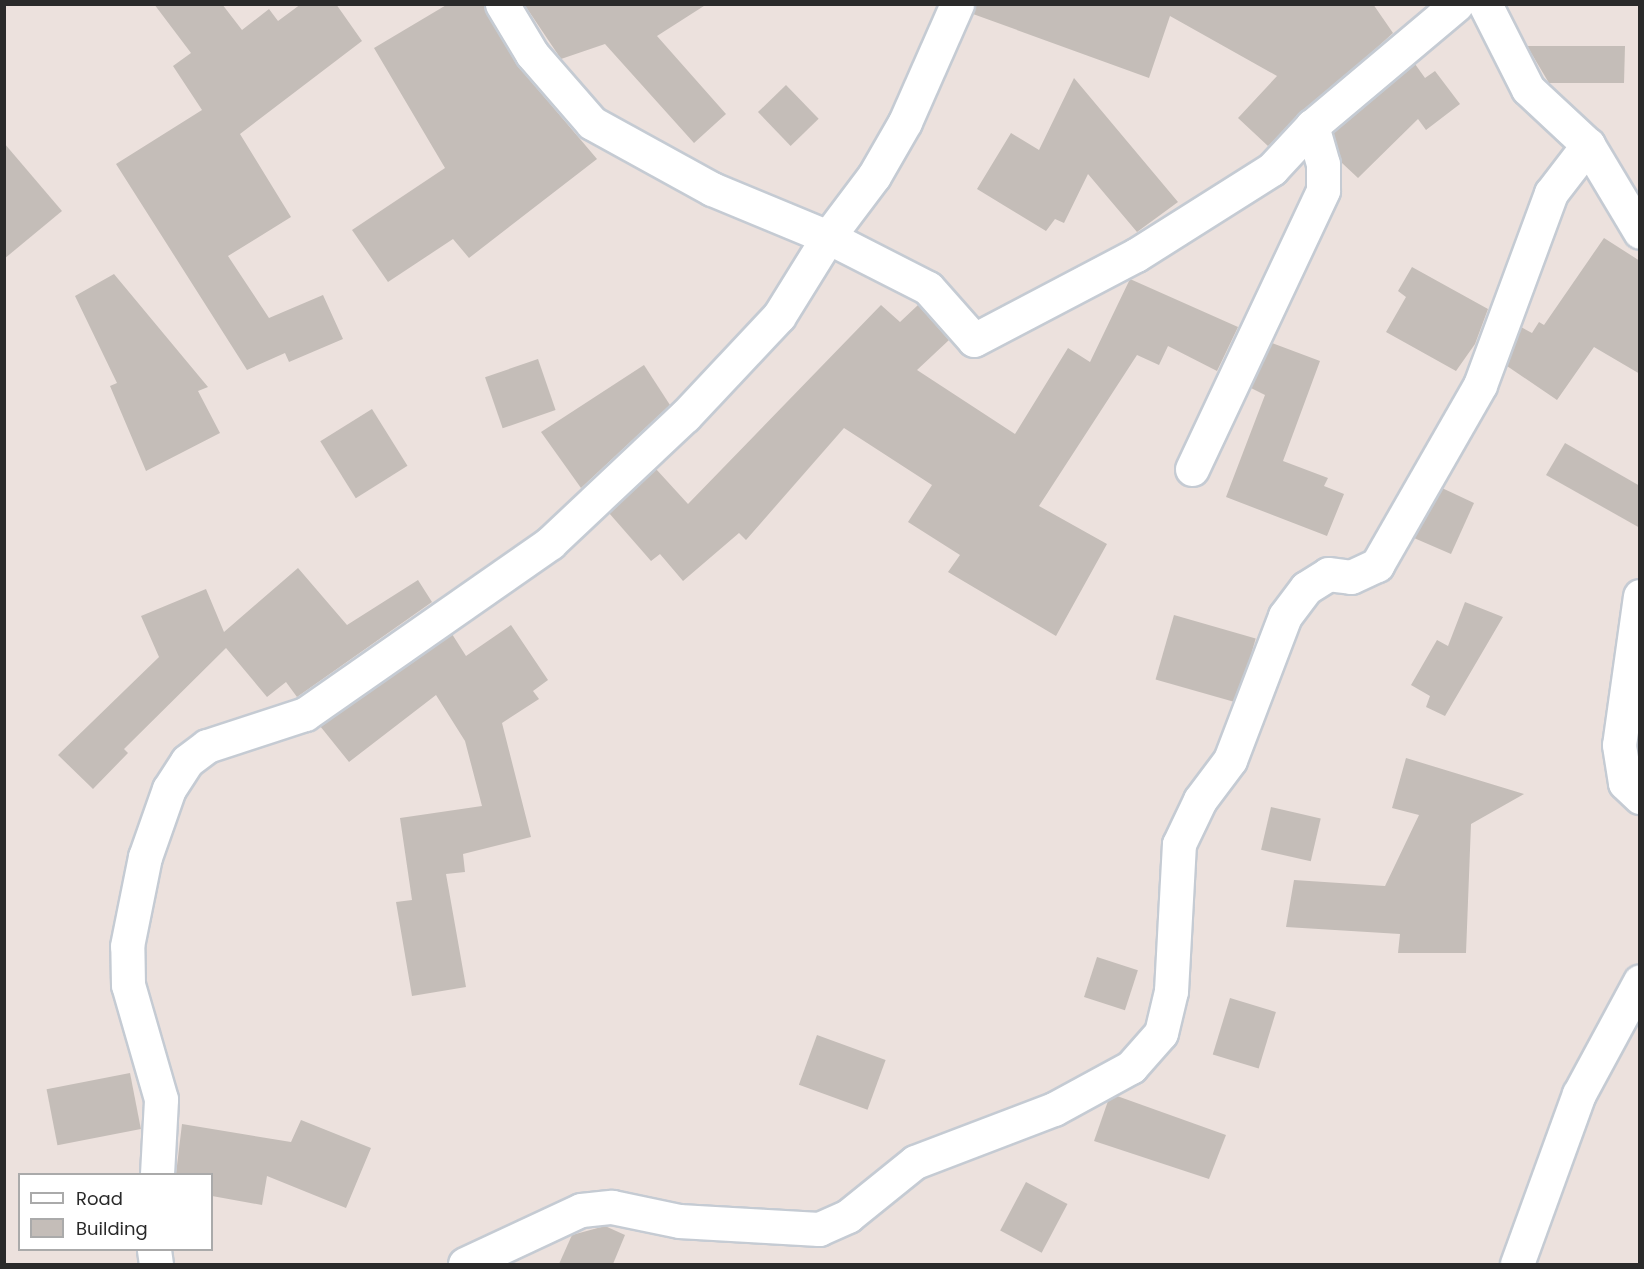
<!DOCTYPE html>
<style>
body{margin:0}
#map{position:relative;width:1644px;height:1269px;overflow:hidden;background:#ece1dd;font-family:Poppins,sans-serif}
div>[style]{position:absolute}
[style*='--x']{left:calc(var(--x)*1px);top:calc(var(--y)*1px);width:calc(var(--w)*1px);rotate:calc(var(--a)*1deg)}
.building>*{inset:0;background:#c4bdb8;transform-origin:0 0}
.roads{filter:drop-shadow(2px 0 #c5cbd3) drop-shadow(-2px 0 #c5cbd3) drop-shadow(0 2px #c5cbd3) drop-shadow(0 -2px #c5cbd3)}
.street>*{height:33px;margin:-16.5px;padding:0 16.5px;transform-origin:16.5px;border-radius:16.5px;background:#fff}
span{translate:-50% -50%;white-space:nowrap;text-align:center;line-height:1.15;-webkit-text-stroke:5px #fff;paint-order:stroke}
.frame{position:absolute;inset:0;border:6px solid #2a2a2a;pointer-events:none}
.legend{position:absolute;left:18px;top:1173px;width:195px;height:78px;box-sizing:border-box;background:#fff;border:2px solid #aaa;margin:0;padding:8px 10px;list-style:none;font-size:18px;color:#2a2a2a}
.legend li{display:flex;align-items:center;gap:12px;height:30px}
.legend b{width:30px;border:2px solid #aaa}
</style>
<div id="map">
<div class="building">
<div style="clip-path:polygon(154px 4px,222px 4px,242px 30px,269px 9px,278px 21px,301px 4px,336px 4px,362px 41px,240px 134px,291px 217px,228px 256px,269px 318px,323px 295px,343px 339px,289px 362px,285px 353px,247px 370px,116px 164px,202px 110px,173px 66px,191px 53px)"></div>
<div style="clip-path:polygon(448px 4px,483px 4px,518px 66px,597px 159px,469px 258px,453px 239px,388px 282px,352px 230px,445px 168px,374px 48px)"></div>
<div style="clip-path:polygon(524px 4px,707px 4px,657px 36px,726px 114px,694px 143px,605px 44px,561px 59px)"></div>
<div style="clip-path:polygon(975px 4px,1373px 4px,1393px 33px,1268px 146px,1238px 118px,1277px 76px,1170px 16px,1149px 78px,973px 14px)"></div>
<div style="clip-path:polygon(1527px 46px,1625px 46px,1624px 83px,1549px 83px)"></div>
<div style="clip-path:polygon(1415px 64px,1425px 78px,1435px 71px,1460px 104px,1426px 130px,1418px 119px,1358px 178px,1342px 163px,1333px 132px)"></div>
<div style="clip-path:polygon(1074px 78px,1178px 202px,1137px 232px,1088px 174px,1064px 223px,1055px 219px,1046px 231px,977px 189px,1011px 133px,1039px 150px)"></div>
<div style="left:786px;top:85px;width:47px;height:39px;rotate:46deg"></div>
<div style="clip-path:polygon(4px 143px,62px 211px,4px 259px)"></div>
<div style="clip-path:polygon(1604px 238px,1640px 261px,1640px 374px,1594px 347px,1557px 400px,1507px 366px,1521px 327px,1532px 333px,1539px 322px,1544px 325px)"></div>
<div style="clip-path:polygon(1412px 267px,1488px 309px,1475px 344px,1456px 371px,1386px 332px,1406px 297px,1398px 291px)"></div>
<div style="clip-path:polygon(114px 274px,208px 387px,198px 391px,220px 433px,146px 471px,110px 386px,117px 383px,75px 296px)"></div>
<div style="clip-path:polygon(1130px 279px,1238px 327px,1217px 371px,1168px 346px,1159px 365px,1137px 355px,1039px 506px,1107px 544px,1056px 636px,948px 572px,960px 555px,908px 522px,932px 485px,844px 428px,746px 540px,739px 533px,683px 581px,660px 554px,651px 561px,609px 513px,656px 469px,688px 504px,881px 305px,900px 322px,918px 305px,949px 340px,917px 370px,1015px 434px,1068px 348px,1090px 362px)"></div>
<div style="clip-path:polygon(1272px 343px,1320px 361px,1283px 461px,1328px 478px,1324px 486px,1344px 494px,1327px 536px,1226px 497px,1265px 395px,1251px 388px)"></div>
<div style="left:538px;top:359px;width:54px;height:56px;rotate:71deg"></div>
<div style="clip-path:polygon(644px 365px,670px 405px,581px 488px,541px 432px)"></div>
<div style="left:372px;top:409px;width:67px;height:61px;rotate:58deg"></div>
<div style="clip-path:polygon(1565px 443px,1640px 486px,1640px 528px,1546px 475px)"></div>
<div style="clip-path:polygon(1442px 488px,1474px 503px,1451px 554px,1414px 538px)"></div>
<div style="clip-path:polygon(298px 568px,347px 625px,418px 580px,432px 602px,297px 697px,286px 682px,267px 697px,226px 648px,124px 749px,128px 753px,93px 789px,58px 755px,159px 657px,141px 616px,206px 589px,224px 632px)"></div>
<div style="clip-path:polygon(1465px 602px,1503px 617px,1445px 716px,1426px 707px,1430px 696px,1411px 685px,1437px 640px,1448px 646px)"></div>
<div style="left:1174px;top:615px;width:85px;height:67px;rotate:16deg"></div>
<div style="clip-path:polygon(511px 625px,548px 680px,533px 691px,539px 699px,502px 723px,531px 837px,463px 854px,465px 872px,446px 874px,466px 987px,412px 996px,396px 902px,412px 900px,400px 818px,482px 806px,465px 741px,436px 695px,349px 762px,320px 726px,452px 634px,466px 656px)"></div>
<div style="clip-path:polygon(1406px 758px,1524px 794px,1471px 824px,1466px 953px,1398px 953px,1400px 934px,1286px 927px,1294px 880px,1385px 886px,1419px 815px,1392px 808px)"></div>
<div style="left:1271px;top:807px;width:51px;height:44px;rotate:13deg"></div>
<div style="left:1097px;top:957px;width:43px;height:42px;rotate:18deg"></div>
<div style="left:1230px;top:998px;width:48px;height:59px;rotate:17deg"></div>
<div style="left:817px;top:1035px;width:73px;height:53px;rotate:20deg"></div>
<div style="left:130px;top:1073px;width:57px;height:85px;rotate:79deg"></div>
<div style="clip-path:polygon(1117px 1096px,1226px 1135px,1209px 1179px,1094px 1141px,1108px 1101px)"></div>
<div style="clip-path:polygon(301px 1120px,371px 1148px,346px 1208px,267px 1176px,262px 1205px,212px 1196px,212px 1174px,176px 1174px,182px 1124px,291px 1142px)"></div>
<div style="left:1026px;top:1182px;width:47px;height:55px;rotate:28deg"></div>
<div style="clip-path:polygon(605px 1226px,625px 1235px,613px 1264px,559px 1264px,572px 1235px)"></div>
</div>
<div class="roads">
<div class="street">
<div style="--x:502;--y:4;--w:58;--a:59"></div>
<div style="--x:532;--y:54;--w:91;--a:49"></div>
<div style="--x:592;--y:123;--w:137;--a:28.8"></div>
<div style="--x:712;--y:189;--w:126;--a:22.5"></div>
<div style="--x:828;--y:237;--w:112;--a:27"></div>
<div style="--x:928;--y:288;--w:69;--a:48.5"></div>
<div style="--x:974;--y:340;--w:183;--a:-27.7"></div>
<div style="--x:1136;--y:255;--w:161;--a:-32.3"></div>
<div style="--x:1272;--y:169;--w:59;--a:-47.1"></div>
<div style="--x:1312;--y:126;--w:189;--a:-40.1"></div>
<div style="--x:1485;--y:4;--w:95;--a:63.2"></div>
<div style="--x:1528;--y:89;--w:82;--a:43"></div>
<div style="--x:1588;--y:145;--w:101;--a:59.1"></div>
<div style="--x:1192;--y:469;--w:308;--a:-64.8"></div>
<div style="--x:1323;--y:190;--w:26;--a:-90"></div>
<div style="--x:1323;--y:164;--w:40;--a:-106"></div>
<div style="--x:1640;--y:596;--w:150;--a:98"></div>
<div style="--x:1619;--y:745;--w:38;--a:81"></div>
<div style="--x:1625;--y:783;--w:21;--a:43"></div>
<div style="--x:157;--y:1174;--w:75;--a:-86.9"></div>
<div style="--x:161;--y:1099;--w:119;--a:-106.1"></div>
<div style="--x:128;--y:985;--w:39;--a:-91"></div>
<div style="--x:127;--y:946;--w:91;--a:-78.6"></div>
<div style="--x:145;--y:857;--w:72;--a:-70.6"></div>
<div style="--x:169;--y:789;--w:33;--a:-57"></div>
<div style="--x:187;--y:761;--w:25;--a:-37"></div>
<div style="--x:207;--y:746;--w:103;--a:-18.1"></div>
<div style="--x:305;--y:714;--w:299;--a:-34.9"></div>
<div style="--x:550;--y:543;--w:185;--a:-43.3"></div>
<div style="--x:685;--y:416;--w:137;--a:-46.8"></div>
<div style="--x:779;--y:316;--w:93;--a:-58.2"></div>
<div style="--x:828;--y:237;--w:76;--a:-53"></div>
<div style="--x:874;--y:176;--w:62;--a:-60.1"></div>
<div style="--x:905;--y:122;--w:129;--a:-66.2"></div>
<div style="--x:154;--y:1250;--w:14;--a:82"></div>
<div style="--x:465;--y:1264;--w:128;--a:-25"></div>
<div style="--x:581;--y:1210;--w:31;--a:-6"></div>
<div style="--x:612;--y:1207;--w:68;--a:11.8"></div>
<div style="--x:679;--y:1221;--w:140;--a:3.3"></div>
<div style="--x:819;--y:1229;--w:32;--a:-24"></div>
<div style="--x:848;--y:1216;--w:86;--a:-38.9"></div>
<div style="--x:915;--y:1162;--w:149;--a:-20.9"></div>
<div style="--x:1054;--y:1109;--w:88;--a:-28.6"></div>
<div style="--x:1131;--y:1067;--w:45;--a:-48.6"></div>
<div style="--x:1161;--y:1033;--w:43;--a:-76.6"></div>
<div style="--x:1171;--y:991;--w:147;--a:-86.9"></div>
<div style="--x:1179;--y:844;--w:49;--a:-64.5"></div>
<div style="--x:1200;--y:800;--w:50;--a:-53.1"></div>
<div style="--x:1230;--y:760;--w:154;--a:-69.1"></div>
<div style="--x:1285;--y:616;--w:35;--a:-53"></div>
<div style="--x:1306;--y:588;--w:26;--a:-32"></div>
<div style="--x:1328;--y:574;--w:23;--a:7"></div>
<div style="--x:1351;--y:577;--w:29;--a:-25"></div>
<div style="--x:1377;--y:565;--w:207;--a:-60.2"></div>
<div style="--x:1480;--y:385;--w:205;--a:-69.7"></div>
<div style="--x:1551;--y:193;--w:61;--a:-52.4"></div>
<div style="--x:1517;--y:1264;--w:181;--a:-70"></div>
<div style="--x:1579;--y:1094;--w:128;--a:-61.6"></div>
</div>
</div>
<div class="frame"></div>
<ul class="legend">
<li><b style="height:8px;background:#fff"></b>Road</li>
<li><b style="height:16px;background:#c4bdb8"></b>Building</li>
</ul>
</div>
